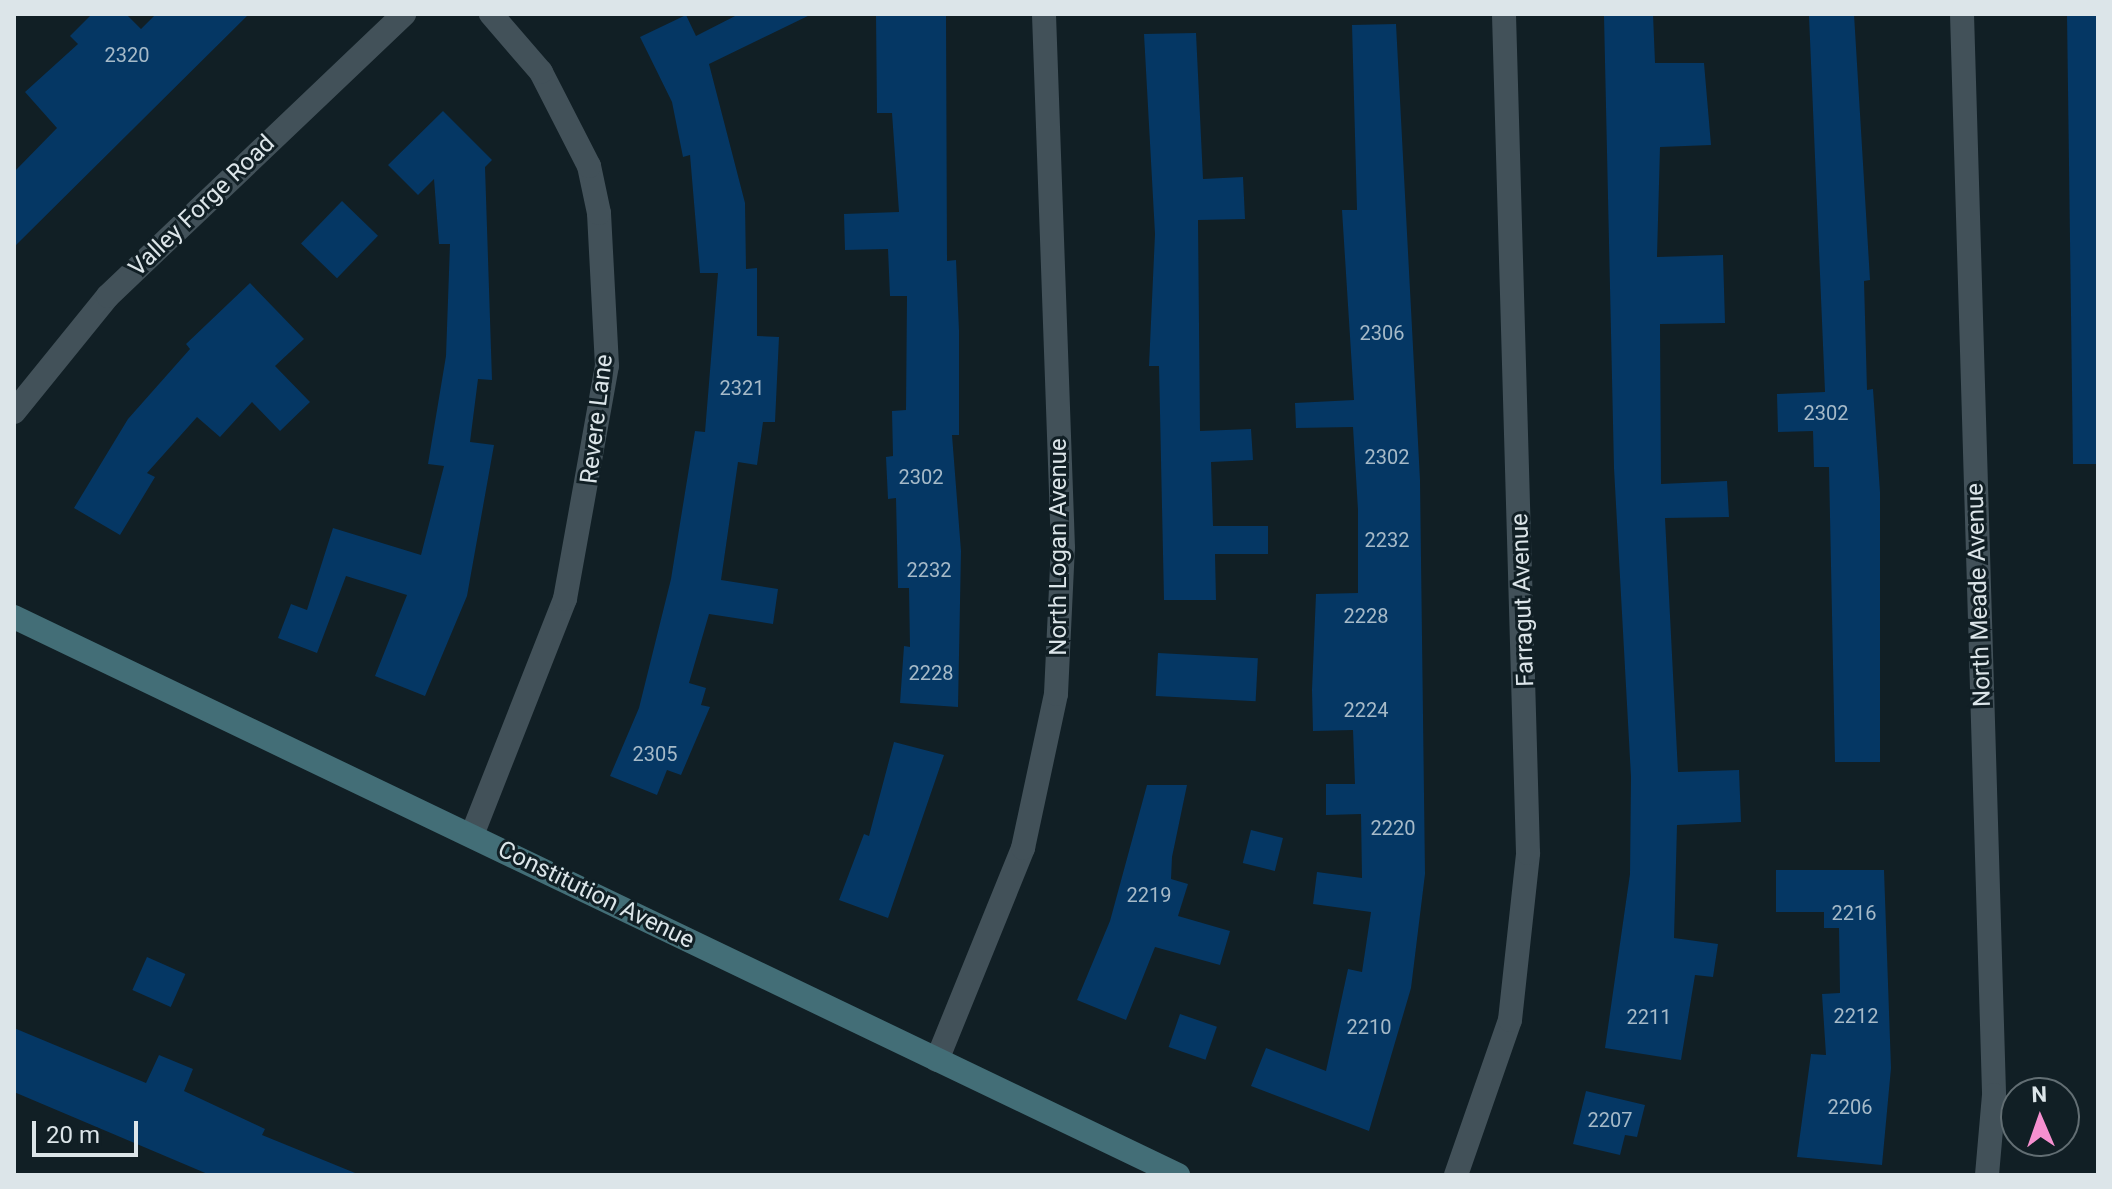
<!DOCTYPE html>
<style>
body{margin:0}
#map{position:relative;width:2112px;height:1189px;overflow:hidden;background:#111f25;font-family:Roboto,sans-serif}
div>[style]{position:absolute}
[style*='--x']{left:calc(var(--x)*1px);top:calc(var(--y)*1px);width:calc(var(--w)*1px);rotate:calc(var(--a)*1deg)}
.building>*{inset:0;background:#053764;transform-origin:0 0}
.street>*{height:24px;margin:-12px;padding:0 12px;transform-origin:12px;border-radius:12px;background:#425159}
.secondary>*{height:24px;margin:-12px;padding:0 12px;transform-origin:12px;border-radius:12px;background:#436e77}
span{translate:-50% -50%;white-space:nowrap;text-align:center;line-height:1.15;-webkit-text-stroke:6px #111f25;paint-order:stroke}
.number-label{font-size:20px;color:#a6bac8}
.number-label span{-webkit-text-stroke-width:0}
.street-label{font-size:24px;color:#dce5e9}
.frame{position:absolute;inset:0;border:16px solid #dce5e9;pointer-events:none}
.north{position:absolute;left:2000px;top:1077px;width:80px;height:80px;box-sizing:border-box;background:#111f25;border:2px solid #626e73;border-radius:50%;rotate:358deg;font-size:22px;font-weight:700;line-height:32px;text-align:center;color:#dce5e9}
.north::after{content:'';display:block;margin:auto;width:28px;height:36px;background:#f690d0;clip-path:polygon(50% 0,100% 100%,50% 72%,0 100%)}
.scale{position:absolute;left:32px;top:1121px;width:106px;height:36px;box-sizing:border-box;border:4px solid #dce5e9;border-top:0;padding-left:10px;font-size:24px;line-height:28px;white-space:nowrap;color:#dce5e9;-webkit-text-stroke:6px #111f25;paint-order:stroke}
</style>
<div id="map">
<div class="building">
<div style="clip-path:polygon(92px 14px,126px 14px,141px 29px,156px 14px,249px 14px,14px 247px,14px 172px,57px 128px,25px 92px,78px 44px,70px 36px)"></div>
<div style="clip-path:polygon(739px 14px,812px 14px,709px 64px,745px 203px,746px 269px,757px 268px,757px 336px,779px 337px,775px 422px,763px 422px,757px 465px,738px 462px,721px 580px,778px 589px,773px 624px,709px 614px,689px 683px,706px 688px,701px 705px,710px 707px,681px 775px,667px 770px,657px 795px,610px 776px,639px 708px,671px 579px,695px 431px,705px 432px,718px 273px,700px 273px,690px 155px,683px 157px,672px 102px,640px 37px,686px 15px,696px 36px)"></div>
<div style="clip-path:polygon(876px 14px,946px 14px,947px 261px,956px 260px,959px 331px,959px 435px,952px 435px,961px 551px,958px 707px,900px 703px,904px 646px,910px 647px,909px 588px,898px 588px,896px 498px,888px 499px,886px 457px,893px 456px,892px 411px,906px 410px,907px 296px,890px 296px,888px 249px,845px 250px,844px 214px,899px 212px,892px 113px,877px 113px)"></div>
<div style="clip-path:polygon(1653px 14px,1655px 63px,1704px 63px,1711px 145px,1660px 147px,1657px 257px,1723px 255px,1725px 323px,1660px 324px,1661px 484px,1727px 481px,1729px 517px,1665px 518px,1678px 772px,1739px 770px,1741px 822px,1677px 825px,1674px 938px,1718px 944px,1713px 977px,1695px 975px,1681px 1060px,1605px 1048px,1630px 874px,1631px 777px,1614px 468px,1604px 16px)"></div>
<div style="clip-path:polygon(1854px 14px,1870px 280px,1864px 281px,1867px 390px,1873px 389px,1880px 492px,1880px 762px,1835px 762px,1829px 467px,1814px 467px,1813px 431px,1778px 432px,1777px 394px,1825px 392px,1809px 16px)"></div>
<div style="clip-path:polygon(2067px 14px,2098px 14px,2098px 464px,2073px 464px)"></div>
<div style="clip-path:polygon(1396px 24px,1420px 480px,1425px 874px,1411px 988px,1369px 1131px,1251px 1086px,1266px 1048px,1326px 1071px,1348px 969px,1362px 972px,1371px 912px,1313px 904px,1317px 872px,1362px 878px,1361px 814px,1326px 815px,1326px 784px,1355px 784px,1353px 730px,1313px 731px,1312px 690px,1316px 594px,1358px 593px,1358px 510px,1353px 427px,1296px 428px,1295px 403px,1354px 400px,1342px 210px,1357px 210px,1352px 25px)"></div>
<div style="clip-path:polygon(1196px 33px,1203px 179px,1243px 177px,1245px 219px,1198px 220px,1200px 431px,1251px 429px,1253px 460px,1211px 462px,1213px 526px,1268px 526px,1268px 554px,1215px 554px,1216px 600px,1164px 600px,1159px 366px,1149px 366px,1155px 234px,1144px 34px)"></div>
<div style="clip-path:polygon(443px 111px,492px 160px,485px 167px,492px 380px,478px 379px,470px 442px,494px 445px,467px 596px,425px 696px,375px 676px,407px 595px,346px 576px,317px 653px,278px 638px,291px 604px,307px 610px,333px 528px,421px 555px,444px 466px,428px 464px,446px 356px,450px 244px,439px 244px,434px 179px,418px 195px,388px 165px)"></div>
<div style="left:342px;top:201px;width:50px;height:59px;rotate:44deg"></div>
<div style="clip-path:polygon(250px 283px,304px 339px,275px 366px,310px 402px,280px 431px,252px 402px,220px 437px,197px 417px,147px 473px,155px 477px,120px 535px,74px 508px,128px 419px,190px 349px,186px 344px)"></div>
<div style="left:1158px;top:653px;width:100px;height:43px;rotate:3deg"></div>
<div style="clip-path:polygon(894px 742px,944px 755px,888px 918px,839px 900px,864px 834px,869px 836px)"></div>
<div style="clip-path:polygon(1147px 785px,1187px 785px,1172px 857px,1171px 879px,1188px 884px,1178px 916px,1230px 931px,1220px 965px,1155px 947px,1126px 1020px,1077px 1000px,1110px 921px)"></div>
<div style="left:1251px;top:830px;width:33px;height:34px;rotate:14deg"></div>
<div style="clip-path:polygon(1776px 870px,1884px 870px,1891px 1068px,1882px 1165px,1797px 1157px,1811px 1054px,1826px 1055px,1822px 994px,1840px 993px,1839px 928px,1824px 928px,1824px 912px,1776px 912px)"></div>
<div style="left:147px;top:957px;width:42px;height:36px;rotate:24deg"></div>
<div style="left:1180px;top:1014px;width:39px;height:35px;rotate:19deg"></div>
<div style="clip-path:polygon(14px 1028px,146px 1083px,159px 1055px,193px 1069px,184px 1091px,265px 1129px,262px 1135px,360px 1175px,210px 1175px,14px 1092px)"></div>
<div style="clip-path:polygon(1586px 1091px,1645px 1105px,1637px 1137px,1625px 1135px,1620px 1155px,1573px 1144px)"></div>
</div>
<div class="street">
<div style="--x:1962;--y:14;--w:1081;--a:88.3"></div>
<div style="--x:1994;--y:1095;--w:80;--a:95"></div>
<div style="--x:14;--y:412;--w:149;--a:-51"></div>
<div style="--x:108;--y:296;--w:409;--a:-43.6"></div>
<div style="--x:472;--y:835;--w:254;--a:-68.5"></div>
<div style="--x:565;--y:599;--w:237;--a:-79.8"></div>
<div style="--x:607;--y:366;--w:153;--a:-93"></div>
<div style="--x:599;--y:213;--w:48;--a:-102"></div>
<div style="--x:589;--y:166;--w:106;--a:-117.1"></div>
<div style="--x:541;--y:72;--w:77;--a:-130.8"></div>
<div style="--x:937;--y:1060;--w:229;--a:-67.9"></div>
<div style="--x:1023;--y:848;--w:157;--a:-77.9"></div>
<div style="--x:1056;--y:694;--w:146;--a:-87.3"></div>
<div style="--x:1063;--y:548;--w:534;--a:-92.04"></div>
<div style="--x:1456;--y:1175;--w:164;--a:-70.8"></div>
<div style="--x:1510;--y:1020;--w:168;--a:-83.8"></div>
<div style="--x:1528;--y:853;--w:839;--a:-91.64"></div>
</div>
<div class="secondary">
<div style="--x:14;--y:617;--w:1291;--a:25.61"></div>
</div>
<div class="number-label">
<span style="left:127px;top:55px">2320</span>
<span style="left:1382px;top:333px">2306</span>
<span style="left:742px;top:388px">2321</span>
<span style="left:1826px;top:413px">2302</span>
<span style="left:1387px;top:457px">2302</span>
<span style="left:921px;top:477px">2302</span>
<span style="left:1387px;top:540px">2232</span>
<span style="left:929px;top:570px">2232</span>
<span style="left:1366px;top:616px">2228</span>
<span style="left:931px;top:673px">2228</span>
<span style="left:1366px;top:710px">2224</span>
<span style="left:655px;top:754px">2305</span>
<span style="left:1393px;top:828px">2220</span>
<span style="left:1149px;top:895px">2219</span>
<span style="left:1854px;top:913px">2216</span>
<span style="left:1856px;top:1016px">2212</span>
<span style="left:1649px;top:1017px">2211</span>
<span style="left:1369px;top:1027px">2210</span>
<span style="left:1850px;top:1107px">2206</span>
<span style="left:1610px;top:1120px">2207</span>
</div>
<div class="street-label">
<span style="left:202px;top:206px;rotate:-44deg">Valley Forge Road</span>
<span style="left:597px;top:419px;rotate:-83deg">Revere Lane</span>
<span style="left:1059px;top:547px;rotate:-90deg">North Logan Avenue</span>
<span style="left:1979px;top:595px;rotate:-92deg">North Meade Avenue</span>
<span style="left:1523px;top:600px;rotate:-92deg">Farragut Avenue</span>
<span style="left:596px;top:895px;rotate:26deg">Constitution Avenue</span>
</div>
<div class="frame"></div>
<div class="north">N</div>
<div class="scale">20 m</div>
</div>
